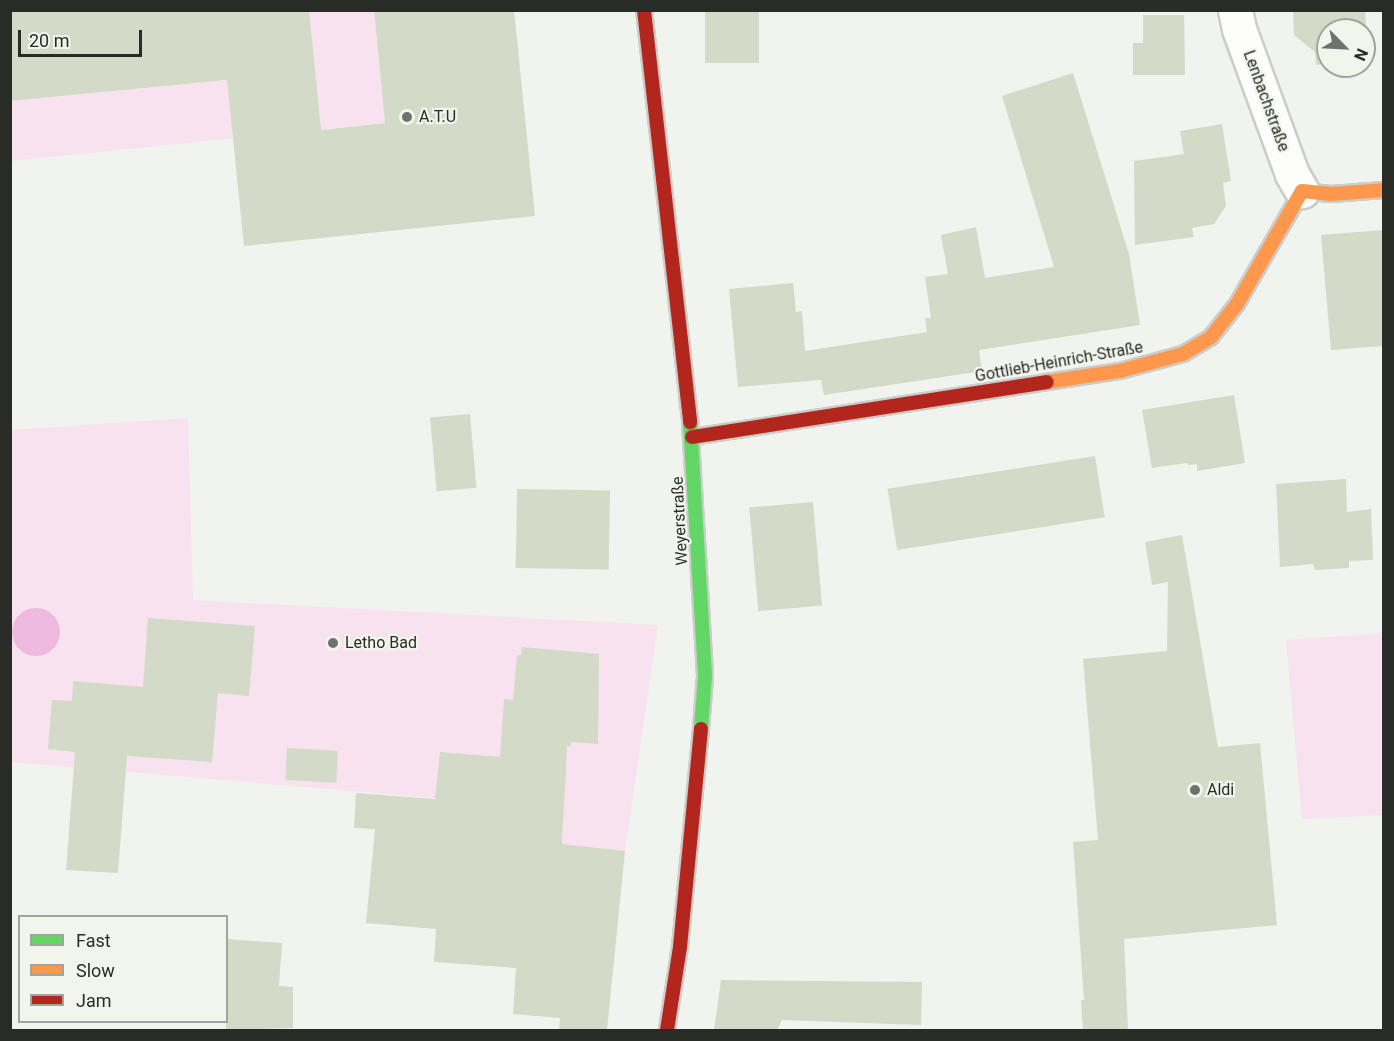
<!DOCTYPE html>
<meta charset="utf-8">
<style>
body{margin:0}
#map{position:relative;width:1394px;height:1041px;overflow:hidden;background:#f1f3ee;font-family:Roboto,sans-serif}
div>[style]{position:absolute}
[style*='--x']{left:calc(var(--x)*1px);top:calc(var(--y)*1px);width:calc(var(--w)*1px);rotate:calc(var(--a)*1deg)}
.green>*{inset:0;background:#f8e2f0}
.water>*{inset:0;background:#eebadf}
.round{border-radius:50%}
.building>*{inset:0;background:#d3dac8;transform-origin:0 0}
.roads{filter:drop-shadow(2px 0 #cbcdc9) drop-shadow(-2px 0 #cbcdc9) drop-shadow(0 2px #cbcdc9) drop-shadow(0 -2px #cbcdc9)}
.street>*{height:33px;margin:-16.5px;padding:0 16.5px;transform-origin:16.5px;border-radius:16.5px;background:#fdfdfc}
.fast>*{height:14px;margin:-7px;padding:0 7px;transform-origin:7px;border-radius:7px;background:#63d668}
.slow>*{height:14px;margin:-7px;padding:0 7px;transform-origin:7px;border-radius:7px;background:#ff974d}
.jam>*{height:14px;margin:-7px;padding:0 7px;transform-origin:7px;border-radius:7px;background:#b3261e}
.dots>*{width:16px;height:16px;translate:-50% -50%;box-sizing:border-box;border:3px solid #f2f5ec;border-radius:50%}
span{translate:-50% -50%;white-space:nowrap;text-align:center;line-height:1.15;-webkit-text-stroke:4.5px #f2f5ec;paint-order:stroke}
.street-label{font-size:16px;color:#292b27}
.poi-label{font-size:16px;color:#292b27}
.left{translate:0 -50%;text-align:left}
.frame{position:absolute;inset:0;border:12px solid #292b27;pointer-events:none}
.legend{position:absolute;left:18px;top:915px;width:210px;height:108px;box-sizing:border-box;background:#f2f5ec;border:2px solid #a2a49d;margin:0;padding:8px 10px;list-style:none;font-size:18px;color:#292b27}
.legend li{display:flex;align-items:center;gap:12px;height:30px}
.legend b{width:30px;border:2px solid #a2a49d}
.north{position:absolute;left:1316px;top:18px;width:60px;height:60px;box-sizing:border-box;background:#f2f5ec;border:2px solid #a2a49d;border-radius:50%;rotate:114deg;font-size:16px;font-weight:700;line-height:24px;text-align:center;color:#292b27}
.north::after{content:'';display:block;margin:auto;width:21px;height:27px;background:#6f716d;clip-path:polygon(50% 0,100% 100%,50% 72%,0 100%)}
.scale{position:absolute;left:18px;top:30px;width:124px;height:27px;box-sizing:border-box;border:3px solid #292b27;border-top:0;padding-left:8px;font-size:18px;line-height:21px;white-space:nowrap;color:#292b27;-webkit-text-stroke:4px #f2f5ec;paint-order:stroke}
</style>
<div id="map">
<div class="green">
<div style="clip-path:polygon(309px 11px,374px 11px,385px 123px,11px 161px,11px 101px,315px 72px)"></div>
<div style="clip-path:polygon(188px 418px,193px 600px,658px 625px,625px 851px,562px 844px,564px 820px,516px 805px,11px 762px,11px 430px)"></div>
<div style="clip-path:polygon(1383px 633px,1383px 815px,1302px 819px,1286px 640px)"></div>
</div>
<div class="water">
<div class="round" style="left:12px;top:608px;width:48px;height:48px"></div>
</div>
<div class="building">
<div style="clip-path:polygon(10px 10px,309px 10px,321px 130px,385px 123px,374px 10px,514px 10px,535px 216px,244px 246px,227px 80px,10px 101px)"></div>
<div style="left:705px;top:10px;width:54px;height:53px"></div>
<div style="clip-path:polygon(1293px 10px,1365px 10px,1368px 56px,1364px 62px,1364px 30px,1328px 30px,1328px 64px,1316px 65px,1315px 52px,1294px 35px)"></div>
<div style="clip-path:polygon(1143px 15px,1184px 15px,1185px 75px,1133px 75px,1133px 43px,1143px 43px)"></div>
<div style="clip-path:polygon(1344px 66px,1361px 66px,1354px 75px)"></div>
<div style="clip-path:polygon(1073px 73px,1129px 254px,1140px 325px,979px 350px,982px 371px,824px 395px,821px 380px,738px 387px,729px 289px,793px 283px,796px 312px,802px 311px,805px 351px,927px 332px,925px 318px,931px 318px,925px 277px,948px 274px,941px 235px,976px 227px,985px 278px,1054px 267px,1002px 96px)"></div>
<div style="clip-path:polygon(1222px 124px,1231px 181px,1223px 183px,1226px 206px,1214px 224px,1192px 228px,1194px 237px,1135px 245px,1134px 161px,1184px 154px,1180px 131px)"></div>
<div style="clip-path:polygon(1383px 230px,1383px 346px,1331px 350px,1321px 235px)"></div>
<div style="clip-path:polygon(1234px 395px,1245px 463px,1197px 471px,1197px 464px,1188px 465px,1187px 463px,1152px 468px,1142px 410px)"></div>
<div style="left:470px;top:414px;width:74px;height:40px;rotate:85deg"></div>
<div style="left:1095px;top:456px;width:62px;height:210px;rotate:81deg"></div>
<div style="clip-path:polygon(1346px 479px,1347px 512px,1371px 509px,1373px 560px,1349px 561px,1349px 568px,1315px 570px,1313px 564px,1280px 567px,1276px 484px)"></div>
<div style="left:517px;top:489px;width:93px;height:79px;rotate:1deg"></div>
<div style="left:813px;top:502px;width:104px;height:64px;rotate:85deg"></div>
<div style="clip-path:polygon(1182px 535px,1218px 747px,1260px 743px,1277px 925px,1124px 939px,1128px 1030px,1083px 1030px,1081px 1000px,1084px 1000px,1073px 842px,1098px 840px,1083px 659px,1167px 651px,1168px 582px,1152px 585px,1145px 542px)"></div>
<div style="clip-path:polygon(148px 618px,255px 626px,249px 696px,218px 693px,212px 762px,127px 756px,118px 873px,66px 870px,75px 752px,48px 749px,52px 700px,72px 701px,73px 681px,143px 687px)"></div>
<div style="clip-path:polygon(522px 647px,599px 654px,598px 744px,571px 742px,571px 746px,567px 746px,562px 844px,625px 851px,607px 1030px,559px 1030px,560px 1018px,513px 1014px,516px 968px,434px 962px,436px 929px,366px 923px,375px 829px,354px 828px,356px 793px,435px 799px,440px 752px,500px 757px,504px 699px,513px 700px,517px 655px,521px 655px)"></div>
<div style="left:287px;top:748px;width:51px;height:32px;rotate:3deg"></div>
<div style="clip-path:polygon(226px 939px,282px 943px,279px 986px,293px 987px,293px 1028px,226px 1030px)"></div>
<div style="clip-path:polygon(721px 980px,922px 982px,921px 1025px,782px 1020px,777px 1030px,714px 1030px)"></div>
</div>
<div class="roads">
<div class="street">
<div style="--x:1235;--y:10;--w:19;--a:78"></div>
<div style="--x:1239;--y:29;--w:154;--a:69.9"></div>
<div style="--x:1292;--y:174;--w:20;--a:60"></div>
</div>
<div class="fast">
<div style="--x:690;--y:422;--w:254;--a:86.6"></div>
<div style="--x:705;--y:676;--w:53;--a:94.3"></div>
</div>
<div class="slow">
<div style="--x:1047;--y:382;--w:74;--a:-8.6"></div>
<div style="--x:1120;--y:371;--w:65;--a:-15.1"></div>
<div style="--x:1183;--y:354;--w:33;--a:-31"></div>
<div style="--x:1211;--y:337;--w:42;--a:-51.8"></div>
<div style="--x:1237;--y:304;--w:130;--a:-60.1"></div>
<div style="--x:1302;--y:191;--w:29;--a:6"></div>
<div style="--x:1331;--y:194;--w:53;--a:-4.3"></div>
</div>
<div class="jam">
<div style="--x:644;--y:10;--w:415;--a:83.6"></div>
<div style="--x:692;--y:437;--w:359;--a:-8.8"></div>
<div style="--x:667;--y:1030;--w:84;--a:-81.1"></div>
<div style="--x:680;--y:947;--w:219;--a:-84.5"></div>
</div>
</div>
<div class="dots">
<div style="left:407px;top:117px;background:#6f716d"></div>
<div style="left:333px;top:643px;background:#6f716d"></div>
<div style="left:1195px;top:790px;background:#6f716d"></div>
</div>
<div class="street-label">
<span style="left:1266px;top:101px;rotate:70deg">Lenbachstraße</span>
<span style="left:1059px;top:362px;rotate:-10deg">Gottlieb-Heinrich-Straße</span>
<span style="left:680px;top:521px;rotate:-93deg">Weyerstraße</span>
</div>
<div class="poi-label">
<span class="left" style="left:419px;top:117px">A.T.U</span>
<span class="left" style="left:345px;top:643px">Letho Bad</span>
<span class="left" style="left:1207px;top:790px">Aldi</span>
</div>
<div class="frame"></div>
<ul class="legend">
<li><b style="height:8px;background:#63d668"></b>Fast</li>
<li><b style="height:8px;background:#ff974d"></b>Slow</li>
<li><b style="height:8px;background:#b3261e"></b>Jam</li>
</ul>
<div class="north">N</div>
<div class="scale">20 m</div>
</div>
